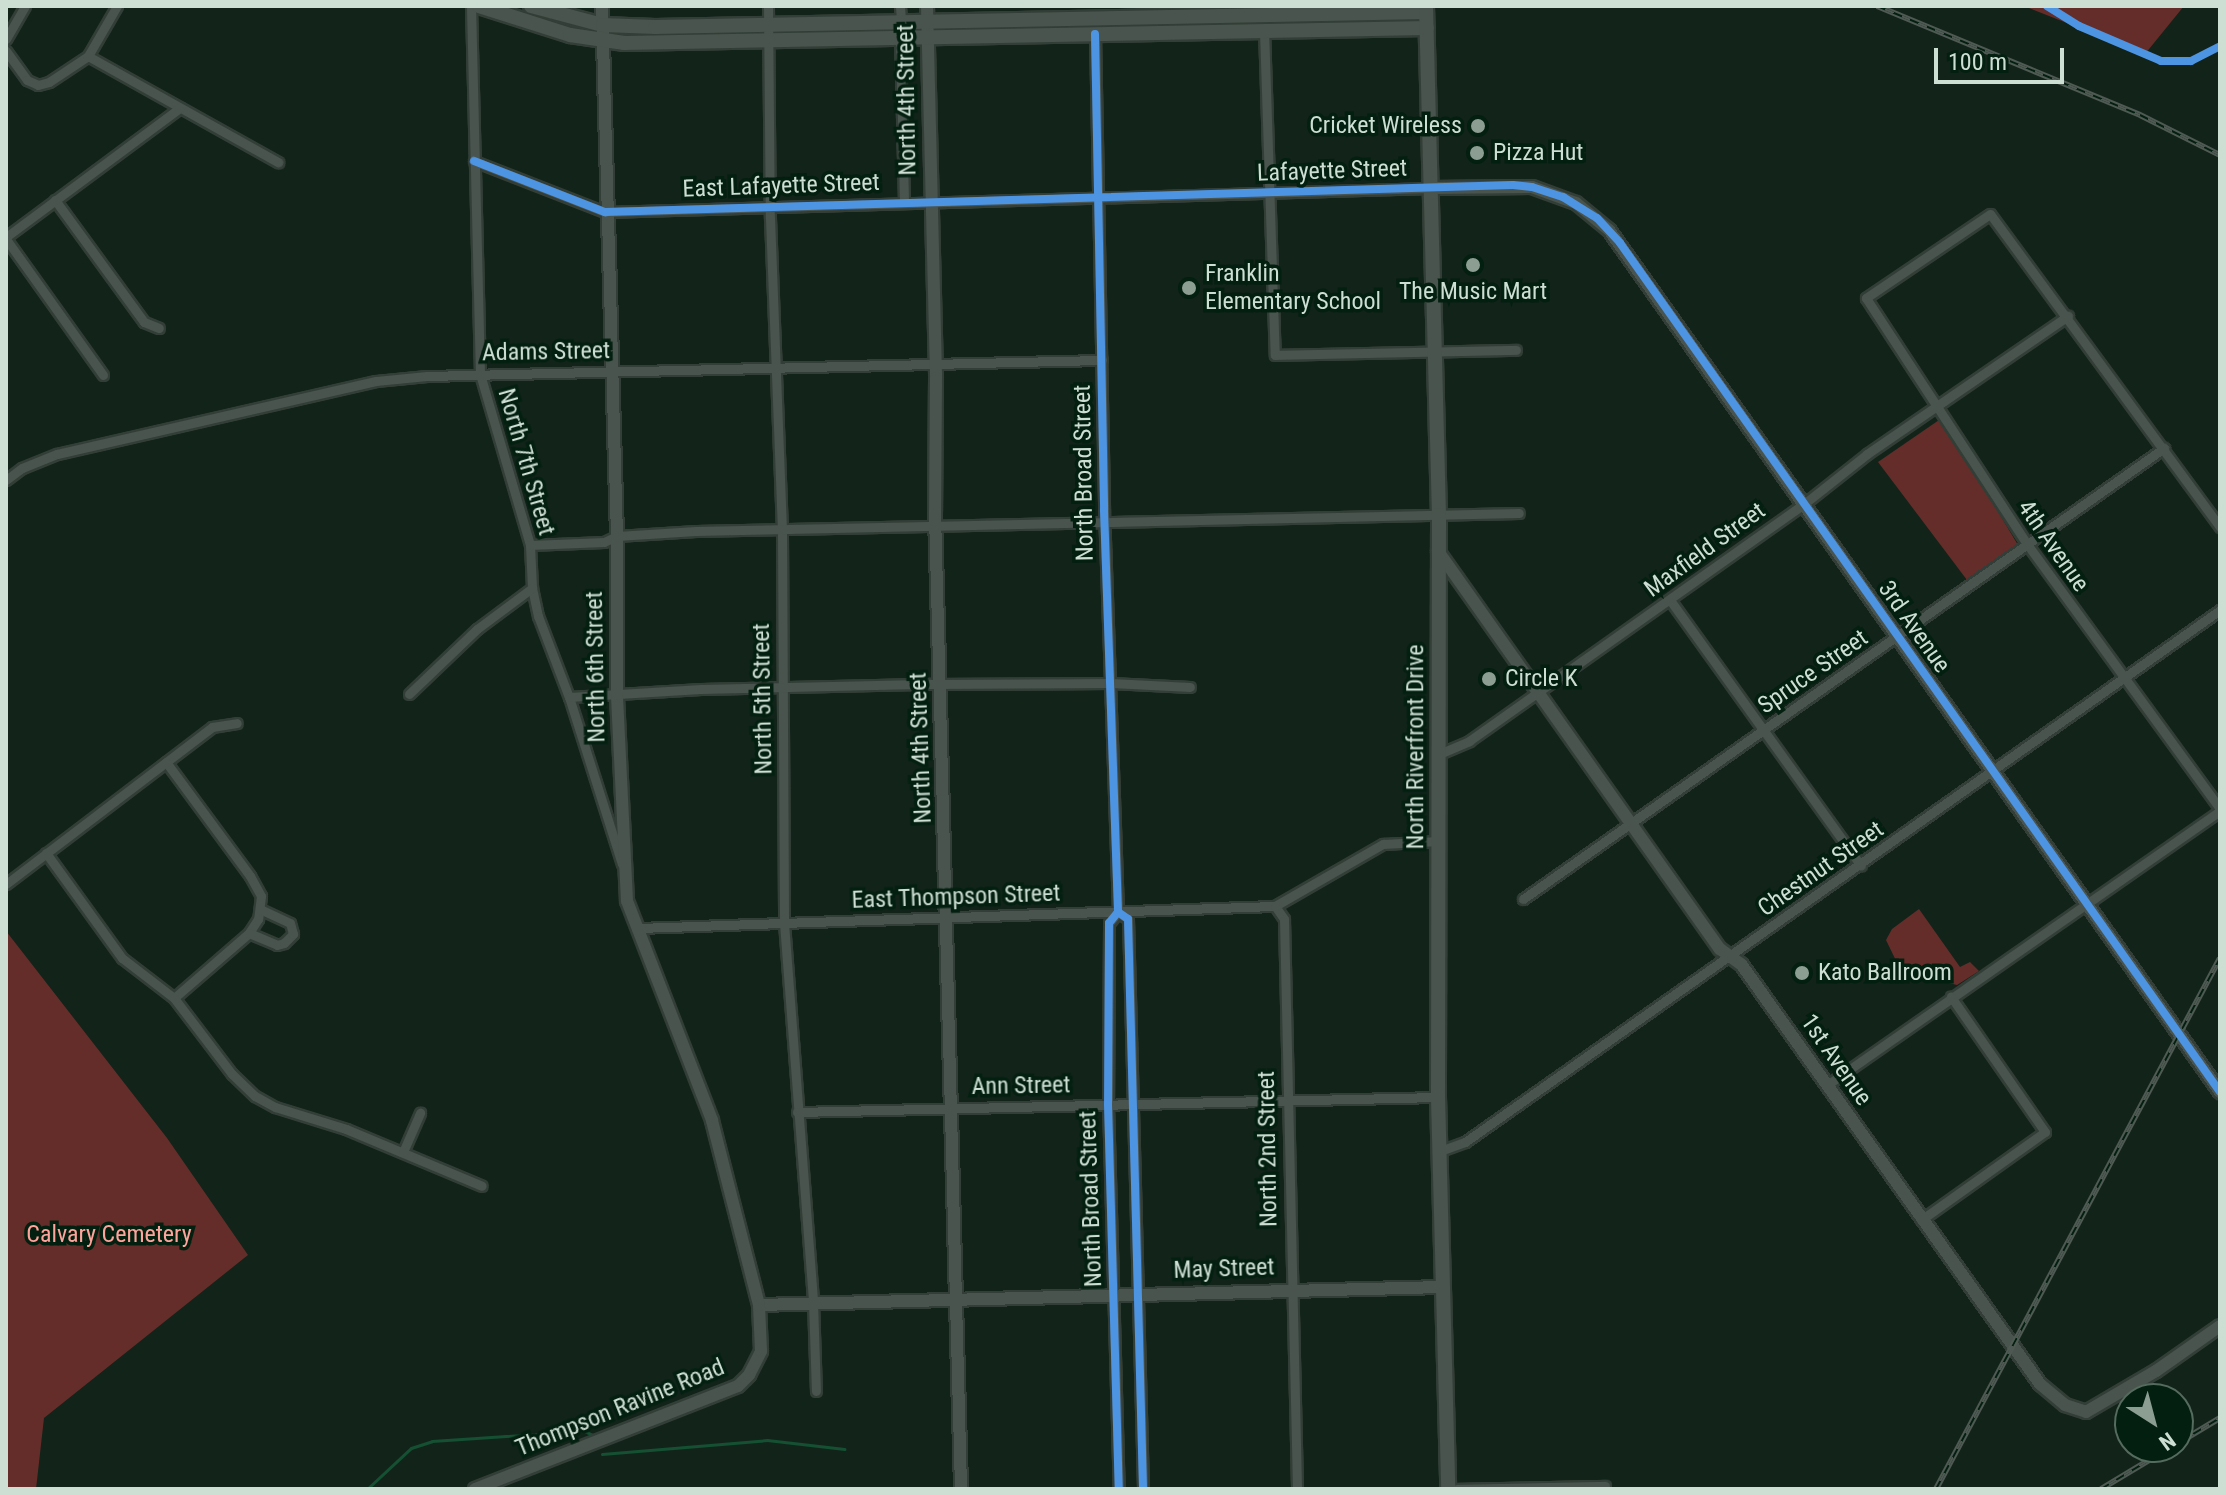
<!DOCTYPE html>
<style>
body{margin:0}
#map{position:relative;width:2226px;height:1495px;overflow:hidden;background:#12231a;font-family:"Roboto Condensed",sans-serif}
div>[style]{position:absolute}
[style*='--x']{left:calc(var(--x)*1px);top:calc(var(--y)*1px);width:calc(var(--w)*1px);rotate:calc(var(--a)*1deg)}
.green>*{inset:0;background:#652d29}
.stream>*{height:3px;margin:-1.5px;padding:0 1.5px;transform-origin:1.5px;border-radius:1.5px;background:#155032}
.roads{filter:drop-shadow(2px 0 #323e37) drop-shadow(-2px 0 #323e37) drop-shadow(0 2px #323e37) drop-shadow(0 -2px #323e37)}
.minor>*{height:9px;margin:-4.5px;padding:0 4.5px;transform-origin:4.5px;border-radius:4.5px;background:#49544e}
.tertiary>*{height:12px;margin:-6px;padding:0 6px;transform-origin:6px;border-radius:6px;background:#49544e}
.secondary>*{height:14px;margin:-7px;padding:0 7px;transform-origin:7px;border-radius:7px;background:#49544e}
.rail>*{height:6px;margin-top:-3px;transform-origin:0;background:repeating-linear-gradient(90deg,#031f10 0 9px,#4e5a53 0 18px);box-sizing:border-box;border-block:2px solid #4e5a53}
.cycleway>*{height:8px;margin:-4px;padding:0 4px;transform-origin:4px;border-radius:4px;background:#4d94e3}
.dots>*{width:22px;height:22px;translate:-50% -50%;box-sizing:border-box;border:4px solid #031f10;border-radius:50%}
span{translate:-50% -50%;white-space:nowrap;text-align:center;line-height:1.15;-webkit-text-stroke:7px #031f10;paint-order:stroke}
.street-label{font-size:24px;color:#cdded3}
.poi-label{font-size:24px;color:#cdded3}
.right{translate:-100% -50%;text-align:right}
.left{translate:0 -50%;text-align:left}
.park-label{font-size:24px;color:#fda49c}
.frame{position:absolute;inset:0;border:8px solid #cdded3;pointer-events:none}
.north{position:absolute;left:2114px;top:1383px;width:80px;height:80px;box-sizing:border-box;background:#031f10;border:2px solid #546b5e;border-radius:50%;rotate:144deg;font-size:22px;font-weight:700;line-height:32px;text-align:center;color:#cdded3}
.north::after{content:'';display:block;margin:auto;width:28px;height:36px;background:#8c9d92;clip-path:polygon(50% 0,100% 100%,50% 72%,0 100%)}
.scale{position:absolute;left:1934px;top:48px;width:130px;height:36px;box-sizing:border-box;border:4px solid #cdded3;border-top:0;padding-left:10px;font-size:24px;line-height:28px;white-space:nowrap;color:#cdded3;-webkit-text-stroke:6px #031f10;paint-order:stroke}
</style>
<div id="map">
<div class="green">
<div style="clip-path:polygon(2024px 6px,2184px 6px,2145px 54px)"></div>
<div style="clip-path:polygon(1942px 418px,2018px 545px,1967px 580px,1878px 462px)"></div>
<div style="clip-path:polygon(1919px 909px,1960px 967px,1970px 962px,1979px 971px,1957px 985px,1901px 971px,1886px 940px,1892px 929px)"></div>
<div style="clip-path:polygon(6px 931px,167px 1138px,248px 1255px,44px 1418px,36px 1489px,6px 1489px)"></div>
</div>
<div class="stream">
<div style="--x:602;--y:1454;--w:166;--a:-4.8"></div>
<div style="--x:767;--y:1440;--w:78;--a:6.7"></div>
<div style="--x:367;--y:1489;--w:60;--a:-43"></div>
<div style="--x:411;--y:1448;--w:22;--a:-18"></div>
<div style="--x:432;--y:1441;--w:152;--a:-3.8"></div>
<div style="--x:584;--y:1431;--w:10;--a:24"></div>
</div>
<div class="roads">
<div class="minor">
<div style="--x:471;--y:6;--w:368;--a:88.6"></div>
<div style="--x:480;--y:374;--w:178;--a:73.7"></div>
<div style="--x:530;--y:545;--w:43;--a:87.3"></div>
<div style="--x:532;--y:588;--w:29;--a:78"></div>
<div style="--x:538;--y:616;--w:87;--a:69.1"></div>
<div style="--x:569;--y:697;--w:175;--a:72.4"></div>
<div style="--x:768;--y:6;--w:212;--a:89.5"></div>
<div style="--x:770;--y:218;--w:314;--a:87.8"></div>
<div style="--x:782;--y:532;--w:391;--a:89.7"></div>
<div style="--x:784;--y:923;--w:380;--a:85.6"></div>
<div style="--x:813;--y:1302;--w:89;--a:88.1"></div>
<div style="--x:900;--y:6;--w:16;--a:86"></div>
<div style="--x:1264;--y:30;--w:325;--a:88.1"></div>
<div style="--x:1275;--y:355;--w:241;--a:-1.2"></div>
<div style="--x:1095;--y:34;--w:476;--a:88.9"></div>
<div style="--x:1104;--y:510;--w:402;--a:88"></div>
<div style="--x:1118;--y:912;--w:14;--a:129"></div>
<div style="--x:1109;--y:923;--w:181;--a:90.3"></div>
<div style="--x:1108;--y:1104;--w:385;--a:88.4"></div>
<div style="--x:900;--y:38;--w:163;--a:88.6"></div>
<div style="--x:6;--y:39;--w:38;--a:-60"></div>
<div style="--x:6;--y:51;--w:36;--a:54"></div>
<div style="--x:27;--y:80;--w:12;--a:24"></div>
<div style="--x:38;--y:85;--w:11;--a:-15"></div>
<div style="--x:49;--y:82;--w:47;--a:-33.7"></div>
<div style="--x:88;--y:56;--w:58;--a:-59.9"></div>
<div style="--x:88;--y:56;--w:218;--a:29.2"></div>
<div style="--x:474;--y:161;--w:141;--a:21.3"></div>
<div style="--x:605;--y:212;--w:826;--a:-1.66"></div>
<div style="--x:55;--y:200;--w:151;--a:53.9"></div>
<div style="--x:144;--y:322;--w:16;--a:22"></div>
<div style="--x:6;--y:237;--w:217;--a:-36.6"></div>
<div style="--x:6;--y:239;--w:167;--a:54.5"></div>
<div style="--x:6;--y:480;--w:20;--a:-37"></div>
<div style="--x:22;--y:468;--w:38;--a:-22"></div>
<div style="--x:57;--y:454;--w:327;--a:-12.9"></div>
<div style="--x:376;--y:381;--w:51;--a:-5.6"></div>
<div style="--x:427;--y:376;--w:675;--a:-1.36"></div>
<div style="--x:2220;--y:527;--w:388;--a:-126.3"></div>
<div style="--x:1990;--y:214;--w:150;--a:145.9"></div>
<div style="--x:1866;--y:298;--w:294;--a:56.8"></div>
<div style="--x:2027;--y:544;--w:328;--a:53.9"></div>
<div style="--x:530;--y:545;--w:74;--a:-2.3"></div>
<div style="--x:604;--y:542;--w:14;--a:-25"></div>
<div style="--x:617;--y:536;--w:79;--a:-3.6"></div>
<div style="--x:696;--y:531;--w:823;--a:-1.25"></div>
<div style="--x:1670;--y:600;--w:327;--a:54.3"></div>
<div style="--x:409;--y:694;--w:94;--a:-43.7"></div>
<div style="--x:477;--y:629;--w:69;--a:-36.7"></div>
<div style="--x:569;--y:697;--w:132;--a:-3.5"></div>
<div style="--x:701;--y:689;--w:229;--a:-1.3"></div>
<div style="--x:930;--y:684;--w:181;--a:-0.3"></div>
<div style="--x:1111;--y:683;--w:79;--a:2.9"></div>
<div style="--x:1439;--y:754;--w:33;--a:-23"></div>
<div style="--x:1469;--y:741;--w:410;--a:-35.3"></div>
<div style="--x:1804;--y:504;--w:80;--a:-38.4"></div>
<div style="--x:1867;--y:454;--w:244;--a:-34.5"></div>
<div style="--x:166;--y:762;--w:142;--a:53.6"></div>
<div style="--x:250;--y:876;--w:23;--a:61"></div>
<div style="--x:261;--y:896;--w:23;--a:97"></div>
<div style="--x:258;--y:919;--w:17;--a:123"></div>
<div style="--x:249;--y:933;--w:99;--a:139.1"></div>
<div style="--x:46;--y:853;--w:130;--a:54.1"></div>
<div style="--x:122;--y:958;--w:66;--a:37.6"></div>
<div style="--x:174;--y:998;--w:96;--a:52.7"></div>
<div style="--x:232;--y:1074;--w:32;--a:44"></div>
<div style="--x:255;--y:1096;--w:23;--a:29"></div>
<div style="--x:275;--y:1107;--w:74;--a:17.2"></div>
<div style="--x:346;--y:1129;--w:147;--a:22.7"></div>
<div style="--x:6;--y:884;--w:259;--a:-37.3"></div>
<div style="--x:212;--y:727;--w:25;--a:-9"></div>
<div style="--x:1523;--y:899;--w:784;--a:-35.13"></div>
<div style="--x:1275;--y:906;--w:16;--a:55"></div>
<div style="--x:1284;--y:919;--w:570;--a:88.69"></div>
<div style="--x:1118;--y:912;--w:12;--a:35"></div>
<div style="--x:1128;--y:919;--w:570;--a:88.49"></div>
<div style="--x:638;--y:928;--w:637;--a:-1.98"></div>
<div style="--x:1275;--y:906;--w:125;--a:-29.9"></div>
<div style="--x:1383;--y:844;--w:55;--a:-3.1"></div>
<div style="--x:249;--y:933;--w:30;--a:23"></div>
<div style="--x:277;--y:945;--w:7;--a:-16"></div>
<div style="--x:284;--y:943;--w:13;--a:-45"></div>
<div style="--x:293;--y:934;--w:11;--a:-105"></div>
<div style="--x:290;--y:923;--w:33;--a:-155"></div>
<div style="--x:1827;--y:1085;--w:479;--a:-34.9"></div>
<div style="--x:797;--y:1112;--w:641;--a:-1.34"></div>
<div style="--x:1440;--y:1151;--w:27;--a:-20"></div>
<div style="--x:1465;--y:1142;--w:924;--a:-35.17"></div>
<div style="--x:403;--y:1152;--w:43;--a:-66.4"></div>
<div style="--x:1921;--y:1220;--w:152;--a:-35.4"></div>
<div style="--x:2045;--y:1132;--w:165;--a:-124.8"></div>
<div style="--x:1457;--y:1489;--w:148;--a:-1.2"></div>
</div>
<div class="tertiary">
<div style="--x:927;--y:6;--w:372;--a:88.6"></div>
<div style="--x:936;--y:378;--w:136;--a:90.4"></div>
<div style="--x:935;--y:514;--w:975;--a:88.47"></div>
<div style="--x:1431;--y:188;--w:101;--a:-0.6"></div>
<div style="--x:1532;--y:187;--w:47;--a:20"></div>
<div style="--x:1576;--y:203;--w:43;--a:39.3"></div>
<div style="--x:1609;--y:230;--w:1057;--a:54.67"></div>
<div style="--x:1438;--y:551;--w:488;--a:54.7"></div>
<div style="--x:1720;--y:949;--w:26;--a:36"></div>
<div style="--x:1741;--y:964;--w:516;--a:54.55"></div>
<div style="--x:2040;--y:1384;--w:33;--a:40"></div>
<div style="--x:2065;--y:1405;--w:22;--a:18"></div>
<div style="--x:2086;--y:1412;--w:81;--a:-30.4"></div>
<div style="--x:2156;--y:1371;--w:78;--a:-35.1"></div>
<div style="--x:759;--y:1305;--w:684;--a:-1.51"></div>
<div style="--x:475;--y:1489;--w:282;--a:-21.4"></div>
<div style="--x:738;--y:1386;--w:16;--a:-45"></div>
<div style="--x:749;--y:1375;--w:27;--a:-63"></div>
<div style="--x:761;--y:1351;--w:46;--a:-92.5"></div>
<div style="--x:759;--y:1305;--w:191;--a:-104.3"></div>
<div style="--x:712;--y:1120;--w:235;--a:-111.2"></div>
<div style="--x:627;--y:901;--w:207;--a:-92.8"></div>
<div style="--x:617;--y:694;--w:158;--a:-90"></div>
<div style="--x:617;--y:536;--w:530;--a:-91.62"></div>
</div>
<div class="secondary">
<div style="--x:479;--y:6;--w:96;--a:17.7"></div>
<div style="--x:570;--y:35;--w:55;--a:8.4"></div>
<div style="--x:624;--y:43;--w:803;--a:-1.07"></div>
<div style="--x:531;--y:6;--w:74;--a:14.8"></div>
<div style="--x:603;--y:25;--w:52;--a:2.2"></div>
<div style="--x:655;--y:27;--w:771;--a:-1.11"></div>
<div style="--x:1426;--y:6;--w:509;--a:88.54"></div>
<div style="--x:1439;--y:515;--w:582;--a:90.1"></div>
<div style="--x:1438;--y:1097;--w:392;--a:88.5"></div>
</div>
</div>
<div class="rail">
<div style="--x:1877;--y:6;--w:285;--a:22.5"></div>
<div style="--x:2140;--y:115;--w:89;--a:26.6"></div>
<div style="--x:2178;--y:1443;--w:49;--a:-30.8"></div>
<div style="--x:1936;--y:1489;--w:602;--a:-61.86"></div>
<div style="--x:2101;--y:1489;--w:82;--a:-31"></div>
</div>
<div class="cycleway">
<div style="--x:2047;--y:6;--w:38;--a:32"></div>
<div style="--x:2079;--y:26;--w:89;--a:23.1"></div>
<div style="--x:2161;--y:61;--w:30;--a:0"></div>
<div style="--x:2191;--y:61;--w:33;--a:-27"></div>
<div style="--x:1095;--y:34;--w:476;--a:88.9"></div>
<div style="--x:1104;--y:510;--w:402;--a:88"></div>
<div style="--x:1118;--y:912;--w:14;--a:129"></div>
<div style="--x:1109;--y:923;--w:181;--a:90.3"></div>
<div style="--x:1108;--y:1104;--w:385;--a:88.4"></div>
<div style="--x:474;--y:161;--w:141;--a:21.3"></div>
<div style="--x:605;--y:212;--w:908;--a:-1.7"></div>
<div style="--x:1513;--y:185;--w:19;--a:6"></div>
<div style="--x:1532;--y:187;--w:33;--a:18"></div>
<div style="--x:1563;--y:197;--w:40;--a:32"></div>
<div style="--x:1597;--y:218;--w:34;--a:47"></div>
<div style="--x:1620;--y:243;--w:1040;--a:54.75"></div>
<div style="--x:1118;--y:912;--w:12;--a:35"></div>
<div style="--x:1128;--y:919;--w:570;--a:88.49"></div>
</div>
<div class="dots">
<div style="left:1478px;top:126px;background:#8c9d92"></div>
<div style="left:1477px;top:153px;background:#8c9d92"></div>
<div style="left:1473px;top:265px;background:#8c9d92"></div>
<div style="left:1189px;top:288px;background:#8c9d92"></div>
<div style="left:1489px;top:679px;background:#8c9d92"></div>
<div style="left:1802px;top:973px;background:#8c9d92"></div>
</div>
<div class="street-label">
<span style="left:907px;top:100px;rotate:-91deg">North 4th Street</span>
<span style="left:1332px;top:171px;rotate:-2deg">Lafayette Street</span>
<span style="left:781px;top:186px;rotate:-2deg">East Lafayette Street</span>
<span style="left:546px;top:352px;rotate:-1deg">Adams Street</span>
<span style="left:526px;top:462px;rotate:74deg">North 7th Street</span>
<span style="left:1084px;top:473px;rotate:-91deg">North Broad Street</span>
<span style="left:2053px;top:546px;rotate:55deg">4th Avenue</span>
<span style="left:1705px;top:550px;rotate:-36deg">Maxfield Street</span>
<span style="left:1914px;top:627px;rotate:55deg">3rd Avenue</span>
<span style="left:596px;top:667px;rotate:-91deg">North 6th Street</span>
<span style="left:1813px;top:672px;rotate:-35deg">Spruce Street</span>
<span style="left:763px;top:699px;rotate:-91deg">North 5th Street</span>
<span style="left:1416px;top:747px;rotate:-90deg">North Riverfront Drive</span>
<span style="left:921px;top:748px;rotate:-92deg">North 4th Street</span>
<span style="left:1821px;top:869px;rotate:-35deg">Chestnut Street</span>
<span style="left:956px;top:897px;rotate:-2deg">East Thompson Street</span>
<span style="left:1836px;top:1060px;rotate:55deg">1st Avenue</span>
<span style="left:1021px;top:1086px;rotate:-1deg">Ann Street</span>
<span style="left:1268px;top:1149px;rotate:-91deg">North 2nd Street</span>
<span style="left:1091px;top:1199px;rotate:-92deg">North Broad Street</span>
<span style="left:1224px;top:1269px;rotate:-2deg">May Street</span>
<span style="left:620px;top:1408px;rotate:-22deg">Thompson Ravine Road</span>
</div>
<div class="poi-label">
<span class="right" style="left:1462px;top:126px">Cricket Wireless</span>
<span class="left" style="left:1493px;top:153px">Pizza Hut</span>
<span class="left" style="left:1205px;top:288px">Franklin<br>Elementary School</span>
<span style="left:1473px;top:292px">The Music Mart</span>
<span class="left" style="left:1505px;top:679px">Circle K</span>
<span class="left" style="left:1818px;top:973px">Kato Ballroom</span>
</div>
<div class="park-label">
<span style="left:109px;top:1235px">Calvary Cemetery</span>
</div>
<div class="frame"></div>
<div class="north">N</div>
<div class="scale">100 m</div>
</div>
